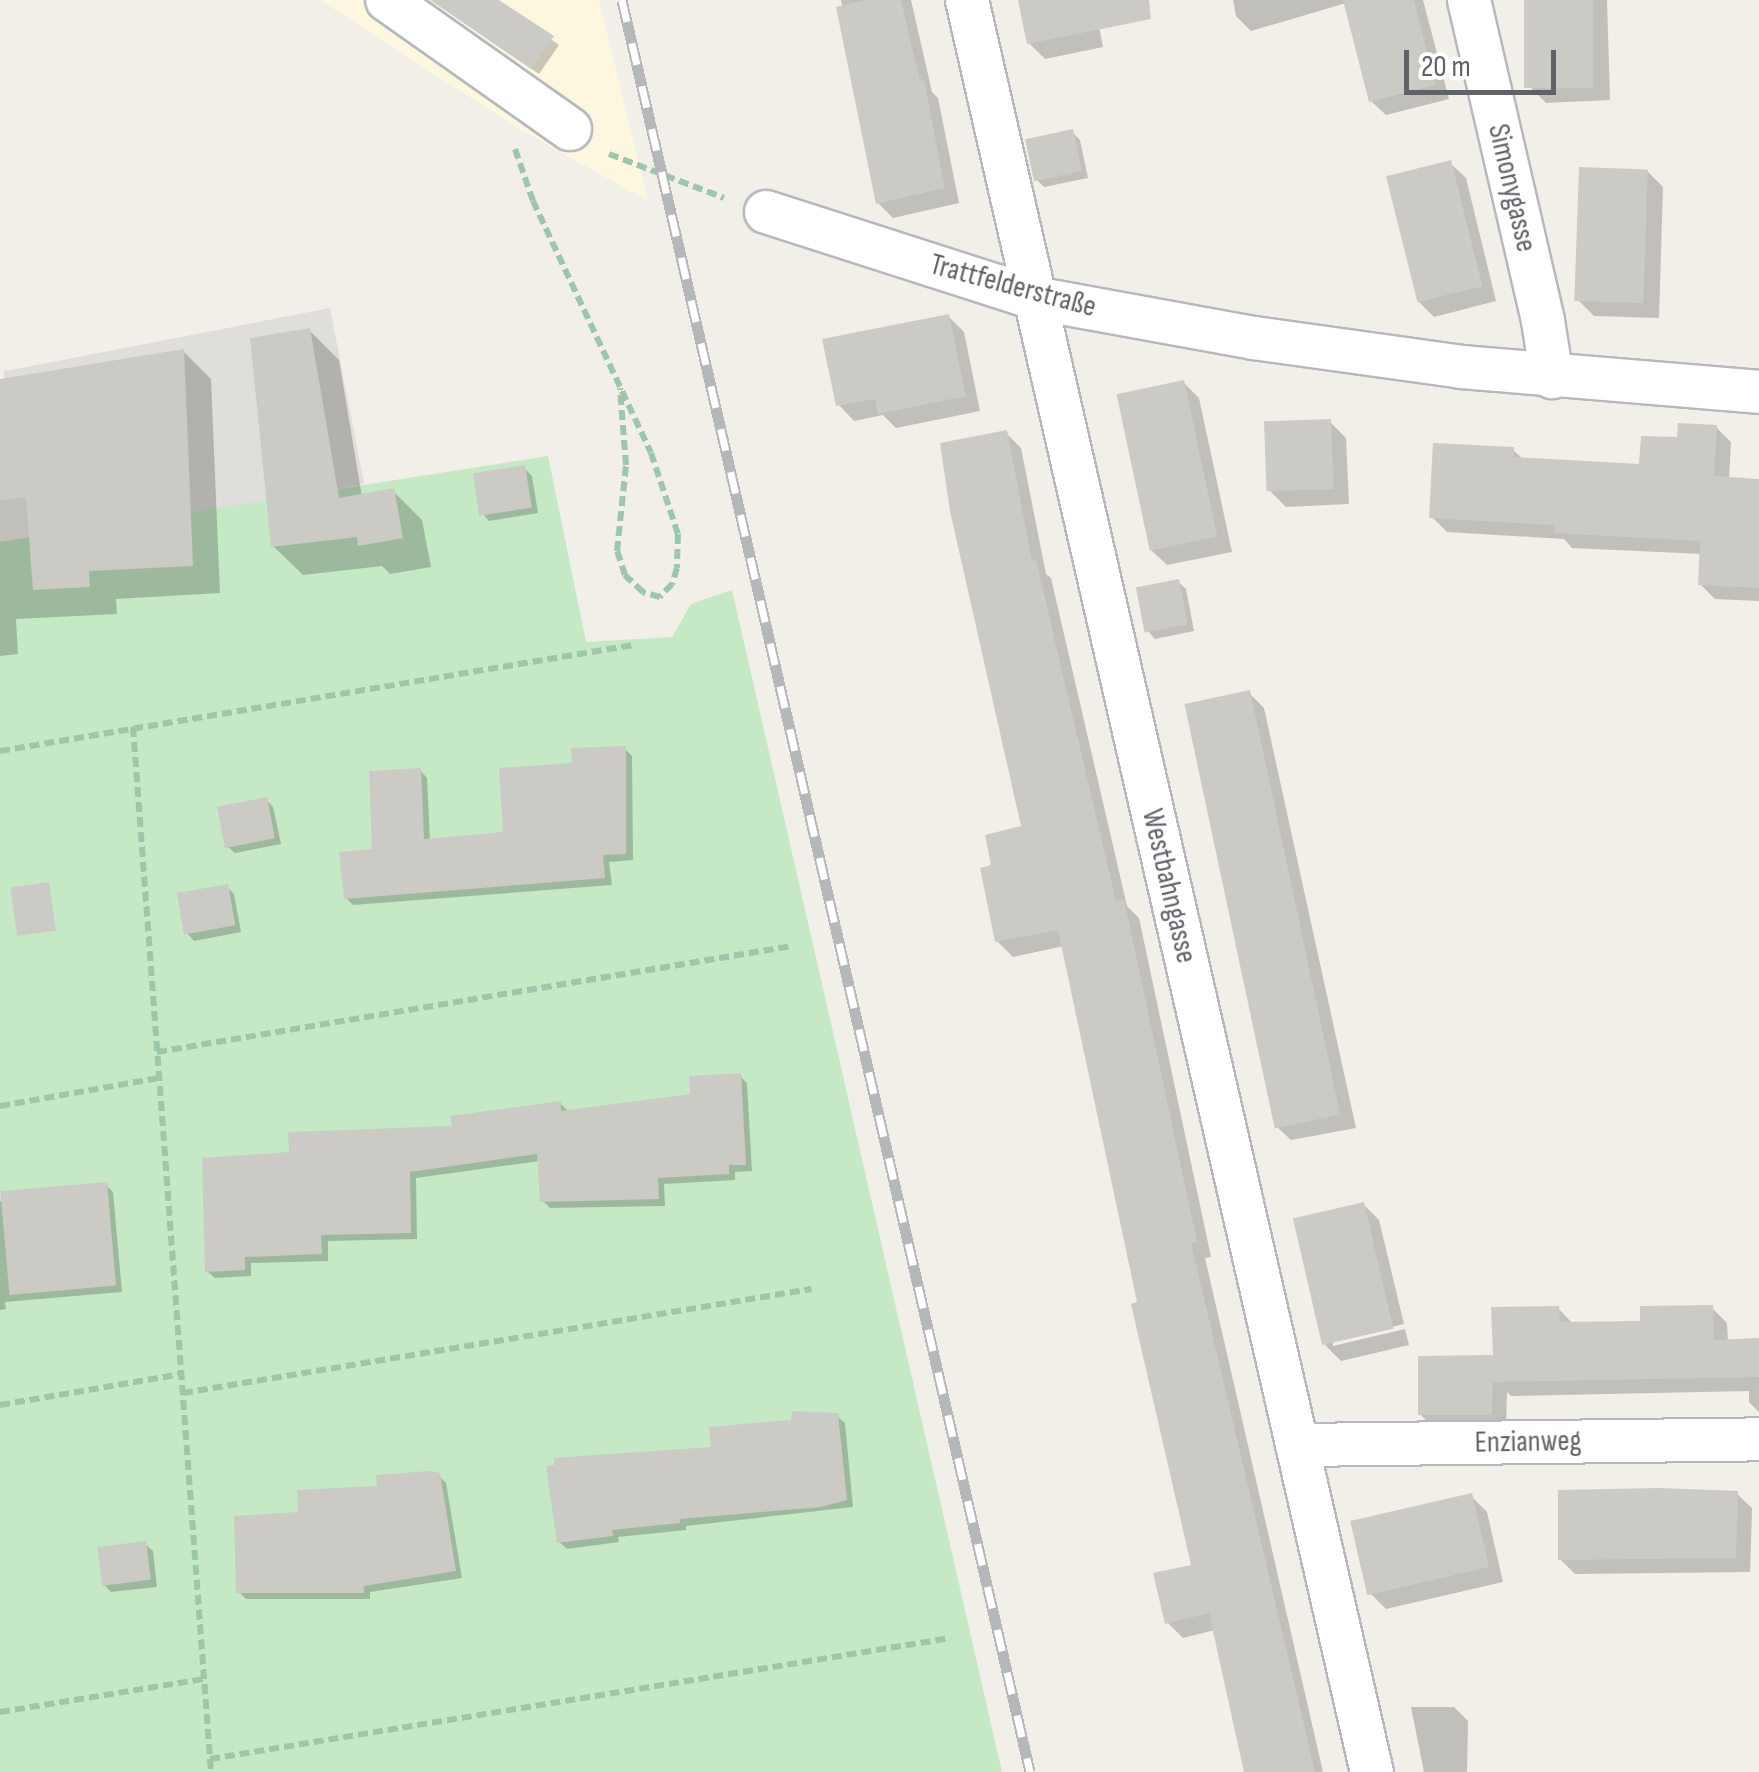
<!DOCTYPE html>
<meta charset="utf-8">
<style>
body{margin:0}
#map{position:relative;width:1759px;height:1772px;overflow:hidden;background:#f1efe8;font-family:"Sofia Sans Condensed",sans-serif}
div>[style]{position:absolute}
[style*='--x']{left:calc(var(--x)*1px);top:calc(var(--y)*1px);width:calc(var(--w)*1px);rotate:calc(var(--a)*1deg)}
.commercial>*{inset:0;background:#fef7e0}
.industrial>*{inset:0;background:#e0deda;transform-origin:0 0}
.green>*{inset:0;background:#c5e8c5}
.shadow>*{inset:0;background:#0003}
.building>*{inset:0;background:#cccac5;transform-origin:0 0}
.path>*{height:6px;margin-top:-3px;transform-origin:0;background:repeating-linear-gradient(90deg,#9cc7a9 0 10px,transparent 0 15px)}
.roads{filter:drop-shadow(2px 0 #b5b8bc) drop-shadow(-2px 0 #b5b8bc) drop-shadow(0 2px #b5b8bc) drop-shadow(0 -2px #b5b8bc)}
.minor>*{height:42px;margin:-21px;padding:0 21px;transform-origin:21px;border-radius:21px;background:#fff}
.rail>*{height:11px;margin-top:-5.5px;transform-origin:0;background:repeating-linear-gradient(90deg,#fff 0 22px,#b6b7b8 0 44px);box-sizing:border-box;border-block:2px solid #b6b7b8}
span{translate:-50% -50%;white-space:nowrap;text-align:center;line-height:1.15;-webkit-text-stroke:9px #fff;paint-order:stroke}
.street-label{font-size:30px;color:#5f6368}
.scale{position:absolute;left:1404px;top:50px;width:152px;height:45px;box-sizing:border-box;border:5px solid #5f6368;border-top:0;padding-left:12px;font-size:30px;line-height:35px;white-space:nowrap;color:#5f6368;-webkit-text-stroke:8px #fff;paint-order:stroke}
</style>
<div id="map">
<div class="commercial">
<div style="clip-path:polygon(320px 0,599px 0,648px 201px,516px 127px)"></div>
</div>
<div class="industrial">
<div style="left:330px;top:308px;width:179px;height:333px;rotate:79deg"></div>
</div>
<div class="green">
<div style="clip-path:polygon(548px 456px,586px 642px,672px 637px,691px 604px,732px 590px,1002px 1772px,0 1772px,0 542px)"></div>
</div>
<div class="shadow">
<div style="clip-path:polygon(474px 0,496px 0,559px 45px,539px 74px,461px 19px)"></div>
<div style="clip-path:polygon(841px 0,911px 0,932px 92px,938px 98px,959px 203px,893px 218px,878px 203px)"></div>
<div style="clip-path:polygon(1021px 0,1094px 0,1103px 47px,1045px 59px,1029px 43px)"></div>
<div style="clip-path:polygon(1233px 0,1423px 0,1449px 99px,1386px 115px,1371px 101px,1346px 3px,1251px 31px,1236px 16px)"></div>
<div style="clip-path:polygon(1527px 0,1607px 0,1610px 100px,1546px 103px,1530px 87px)"></div>
<div style="clip-path:polygon(1072px 132px,1080px 140px,1088px 178px,1044px 187px,1037px 180px)"></div>
<div style="clip-path:polygon(1450px 163px,1466px 178px,1496px 301px,1434px 317px,1418px 301px)"></div>
<div style="clip-path:polygon(1647px 171px,1663px 187px,1659px 318px,1594px 316px,1578px 300px)"></div>
<div style="clip-path:polygon(948px 316px,964px 332px,980px 411px,896px 428px,883px 415px,854px 421px,839px 405px)"></div>
<div style="clip-path:polygon(309px 330px,339px 360px,362px 497px,393px 491px,422px 520px,431px 567px,390px 574px,382px 566px,303px 575px,273px 546px)"></div>
<div style="clip-path:polygon(183px 351px,211px 379px,220px 593px,116px 599px,117px 614px,16px 619px,18px 654px,0 656px,0 382px)"></div>
<div style="clip-path:polygon(1183px 382px,1199px 398px,1232px 552px,1167px 565px,1151px 550px)"></div>
<div style="clip-path:polygon(1330px 422px,1346px 438px,1349px 504px,1286px 507px,1270px 491px)"></div>
<div style="clip-path:polygon(1716px 427px,1731px 442px,1729px 480px,1759px 482px,1759px 601px,1715px 599px,1700px 584px,1702px 554px,1572px 548px,1564px 539px,1447px 532px,1432px 517px,1513px 450px,1524px 460px,1641px 466px,1679px 440px)"></div>
<div style="clip-path:polygon(1006px 433px,1021px 448px,1046px 574px,1051px 578px,1127px 906px,1139px 918px,1211px 1257px,1205px 1258px,1323px 1772px,1246px 1772px,1215px 1630px,1183px 1638px,1167px 1622px,1194px 1567px,1064px 946px,1013px 957px,997px 941px,994px 867px,1024px 828px)"></div>
<div style="clip-path:polygon(524px 468px,532px 476px,538px 513px,489px 521px,482px 513px)"></div>
<div style="clip-path:polygon(1178px 582px,1186px 589px,1194px 631px,1155px 639px,1148px 631px)"></div>
<div style="clip-path:polygon(1249px 693px,1264px 708px,1356px 1128px,1291px 1140px,1276px 1126px)"></div>
<div style="clip-path:polygon(625px 749px,632px 756px,633px 860px,609px 862px,612px 885px,353px 905px,346px 898px,420px 770px,427px 778px,430px 841px,505px 834px,574px 766px)"></div>
<div style="clip-path:polygon(266px 799px,273px 807px,281px 844px,235px 853px,227px 846px)"></div>
<div style="clip-path:polygon(227px 887px,234px 894px,241px 932px,194px 941px,187px 933px)"></div>
<div style="clip-path:polygon(740px 1076px,747px 1083px,752px 1171px,735px 1172px,735px 1180px,664px 1184px,665px 1206px,550px 1208px,542px 1200px,540px 1161px,416px 1178px,417px 1239px,328px 1241px,328px 1261px,251px 1263px,251px 1276px,215px 1278px,207px 1271px,292px 1154px,454px 1128px,560px 1103px,568px 1111px,693px 1096px)"></div>
<div style="clip-path:polygon(106px 1185px,113px 1192px,122px 1292px,5px 1302px,6px 1309px,0 1310px,0 1201px)"></div>
<div style="clip-path:polygon(1363px 1204px,1379px 1220px,1404px 1324px,1333px 1341px,1333px 1346px,1405px 1329px,1409px 1345px,1341px 1361px,1325px 1345px)"></div>
<div style="clip-path:polygon(1558px 1308px,1574px 1325px,1642px 1323px,1712px 1308px,1727px 1323px,1728px 1342px,1759px 1341px,1759px 1412px,1749px 1402px,1749px 1391px,1511px 1396px,1507px 1392px,1506px 1429px,1435px 1429px,1420px 1414px)"></div>
<div style="clip-path:polygon(837px 1416px,845px 1423px,853px 1507px,686px 1526px,686px 1530px,618px 1537px,619px 1542px,567px 1549px,559px 1542px,557px 1468px,714px 1450px)"></div>
<div style="clip-path:polygon(439px 1476px,446px 1483px,462px 1578px,370px 1592px,370px 1599px,246px 1599px,239px 1592px,301px 1514px,380px 1488px)"></div>
<div style="clip-path:polygon(1737px 1494px,1752px 1508px,1750px 1572px,1575px 1574px,1560px 1559px)"></div>
<div style="clip-path:polygon(1471px 1496px,1487px 1512px,1503px 1582px,1386px 1609px,1370px 1593px)"></div>
<div style="clip-path:polygon(145px 1544px,153px 1551px,157px 1587px,111px 1592px,104px 1585px)"></div>
<div style="clip-path:polygon(1411px 1707px,1454px 1707px,1468px 1721px,1467px 1772px,1424px 1772px)"></div>
</div>
<div class="building">
<div style="clip-path:polygon(430px 0,499px 0,554px 36px,531px 69px)"></div>
<div style="clip-path:polygon(866px 0,901px 0,920px 81px,924px 80px,945px 188px,876px 204px,836px 7px)"></div>
<div style="clip-path:polygon(1018px 0,1149px 0,1151px 19px,1027px 44px)"></div>
<div style="clip-path:polygon(1343px 0,1414px 0,1435px 85px,1369px 102px)"></div>
<div style="left:1524px;top:0;width:69px;height:88px"></div>
<div style="left:1073px;top:129px;width:43px;height:49px;rotate:78deg"></div>
<div style="left:1451px;top:160px;width:130px;height:67px;rotate:76deg"></div>
<div style="left:1579px;top:167px;width:69px;height:134px;rotate:2deg"></div>
<div style="clip-path:polygon(949px 314px,966px 396px,878px 414px,875px 399px,836px 406px,822px 339px)"></div>
<div style="clip-path:polygon(310px 328px,339px 498px,394px 488px,403px 538px,358px 546px,357px 537px,271px 547px,250px 338px)"></div>
<div style="clip-path:polygon(184px 349px,193px 566px,89px 571px,90px 587px,33px 590px,26px 497px,0 501px,0 379px)"></div>
<div style="left:1184px;top:380px;width:160px;height:69px;rotate:78deg"></div>
<div style="left:1331px;top:419px;width:70px;height:67px;rotate:88deg"></div>
<div style="clip-path:polygon(1678px 423px,1717px 425px,1714px 476px,1759px 479px,1759px 588px,1698px 585px,1700px 541px,1554px 533px,1555px 525px,1429px 518px,1433px 443px,1514px 447px,1514px 457px,1639px 464px,1641px 436px,1677px 437px)"></div>
<div style="clip-path:polygon(1007px 430px,1032px 561px,1036px 560px,1116px 901px,1124px 899px,1197px 1242px,1191px 1243px,1315px 1772px,1244px 1772px,1209px 1613px,1165px 1624px,1153px 1573px,1191px 1565px,1131px 1304px,1137px 1302px,1058px 930px,995px 942px,980px 868px,991px 865px,985px 835px,1021px 826px,950px 511px,940px 443px)"></div>
<div style="left:525px;top:465px;width:43px;height:53px;rotate:81deg"></div>
<div style="left:1179px;top:579px;width:46px;height:44px;rotate:79deg"></div>
<div style="left:1250px;top:690px;width:434px;height:67px;rotate:78deg"></div>
<div style="clip-path:polygon(626px 746px,626px 854px,603px 855px,605px 878px,344px 899px,339px 852px,372px 849px,369px 771px,421px 768px,424px 839px,503px 832px,499px 768px,572px 763px,571px 748px)"></div>
<div style="left:267px;top:797px;width:42px;height:51px;rotate:79deg"></div>
<div style="left:49px;top:882px;width:49px;height:39px;rotate:82deg"></div>
<div style="left:228px;top:884px;width:42px;height:52px;rotate:80deg"></div>
<div style="clip-path:polygon(741px 1073px,746px 1165px,729px 1165px,729px 1174px,658px 1178px,659px 1199px,540px 1202px,537px 1154px,410px 1172px,411px 1233px,321px 1235px,322px 1254px,245px 1257px,245px 1270px,205px 1272px,202px 1158px,289px 1152px,288px 1132px,452px 1126px,450px 1116px,561px 1101px,561px 1111px,690px 1094px,689px 1076px)"></div>
<div style="left:107px;top:1182px;width:104px;height:107px;rotate:85deg"></div>
<div style="left:1364px;top:1202px;width:130px;height:73px;rotate:77deg"></div>
<div style="clip-path:polygon(1713px 1305px,1714px 1340px,1759px 1338px,1759px 1377px,1493px 1382px,1493px 1369px,1492px 1415px,1418px 1415px,1418px 1356px,1493px 1355px,1491px 1307px,1559px 1306px,1560px 1322px,1640px 1321px,1640px 1306px)"></div>
<div style="clip-path:polygon(792px 1411px,838px 1413px,847px 1500px,821px 1507px,680px 1519px,680px 1523px,612px 1530px,613px 1536px,557px 1543px,546px 1466px,554px 1465px,554px 1458px,711px 1447px,709px 1427px,791px 1420px)"></div>
<div style="clip-path:polygon(430px 1471px,440px 1473px,456px 1571px,364px 1586px,364px 1593px,236px 1593px,234px 1516px,298px 1512px,297px 1490px,377px 1486px,376px 1475px)"></div>
<div style="clip-path:polygon(1659px 1488px,1738px 1491px,1736px 1558px,1558px 1560px,1558px 1490px)"></div>
<div style="left:1472px;top:1493px;width:76px;height:125px;rotate:77deg"></div>
<div style="left:146px;top:1541px;width:39px;height:49px;rotate:83deg"></div>
</div>
<div class="path">
<div style="--x:515;--y:149;--w:55;--a:70.9"></div>
<div style="--x:533;--y:201;--w:278;--a:64.9"></div>
<div style="--x:651;--y:453;--w:85;--a:71.6"></div>
<div style="--x:678;--y:534;--w:34;--a:92"></div>
<div style="--x:677;--y:568;--w:17;--a:107"></div>
<div style="--x:672;--y:584;--w:18;--a:133"></div>
<div style="--x:660;--y:597;--w:18;--a:-164"></div>
<div style="--x:643;--y:592;--w:25;--a:-137"></div>
<div style="--x:625;--y:575;--w:25;--a:-108"></div>
<div style="--x:617;--y:551;--w:86;--a:-84"></div>
<div style="--x:626;--y:465;--w:77;--a:-94.5"></div>
<div style="--x:609;--y:154;--w:123;--a:20.9"></div>
<div style="--x:133;--y:727;--w:1048;--a:85.73"></div>
<div style="--x:0;--y:751;--w:642;--a:-9.51"></div>
<div style="--x:157;--y:1052;--w:644;--a:-9.48"></div>
<div style="--x:0;--y:1106;--w:161;--a:-10"></div>
<div style="--x:183;--y:1393;--w:637;--a:-9.4"></div>
<div style="--x:0;--y:1405;--w:184;--a:-9.7"></div>
<div style="--x:0;--y:1712;--w:207;--a:-9.2"></div>
<div style="--x:210;--y:1759;--w:750;--a:-9.29"></div>
</div>
<div class="roads">
<div class="minor">
<div style="--x:387;--y:0;--w:224;--a:35.2"></div>
<div style="--x:967;--y:0;--w:1818;--a:77.13"></div>
<div style="--x:1469;--y:0;--w:329;--a:77"></div>
<div style="--x:1543;--y:321;--w:57;--a:80.9"></div>
<div style="--x:766;--y:212;--w:281;--a:17.8"></div>
<div style="--x:1034;--y:298;--w:224;--a:10.3"></div>
<div style="--x:1254;--y:338;--w:210;--a:7.9"></div>
<div style="--x:1462;--y:367;--w:298;--a:4.8"></div>
<div style="--x:1297;--y:1445;--w:462;--a:-0.7"></div>
</div>
</div>
<div class="rail">
<div style="--x:622;--y:0;--w:1818;--a:77.03"></div>
</div>
<div class="street-label">
<span style="left:1512px;top:188px;rotate:77deg">Simonygasse</span>
<span style="left:1013px;top:286px;rotate:15deg">Trattfelderstraße</span>
<span style="left:1169px;top:886px;rotate:77deg">Westbahngasse</span>
<span style="left:1528px;top:1442px;rotate:-1deg">Enzianweg</span>
</div>
<div class="scale">20 m</div>
</div>
